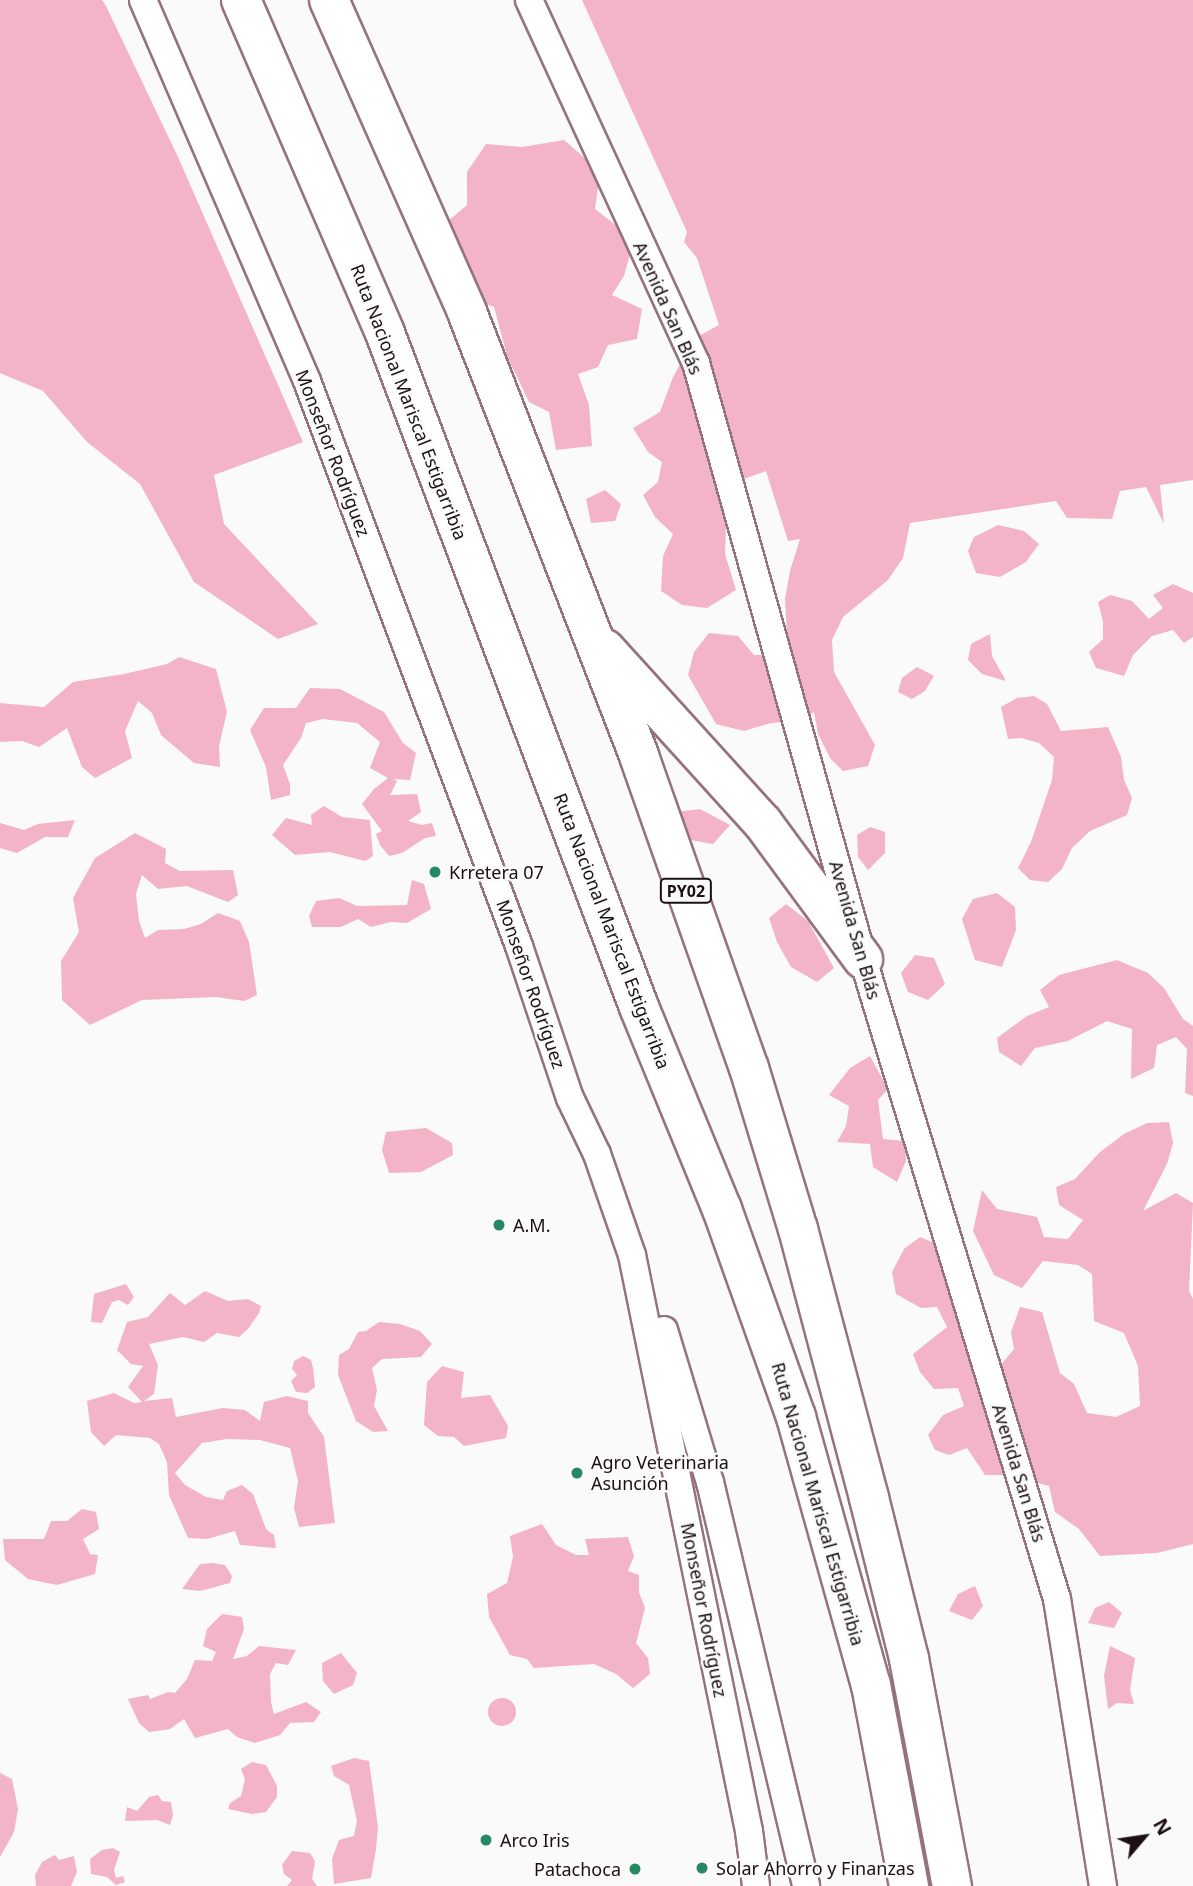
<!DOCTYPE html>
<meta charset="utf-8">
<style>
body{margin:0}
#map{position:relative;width:1193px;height:1886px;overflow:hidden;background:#fafafa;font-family:"Noto Sans",sans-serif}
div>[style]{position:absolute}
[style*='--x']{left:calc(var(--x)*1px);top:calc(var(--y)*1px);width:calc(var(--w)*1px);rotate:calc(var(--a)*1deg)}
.green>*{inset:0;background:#f2b4c6}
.round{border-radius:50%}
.roads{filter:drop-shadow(2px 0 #95737c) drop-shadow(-2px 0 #95737c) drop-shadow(0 2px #95737c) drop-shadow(0 -2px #95737c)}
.minor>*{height:26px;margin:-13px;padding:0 13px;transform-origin:13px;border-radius:13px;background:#fff}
.highway>*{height:38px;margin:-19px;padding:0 19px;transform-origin:19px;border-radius:19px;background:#fff}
.dots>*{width:19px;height:19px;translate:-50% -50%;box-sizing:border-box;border:4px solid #fafafa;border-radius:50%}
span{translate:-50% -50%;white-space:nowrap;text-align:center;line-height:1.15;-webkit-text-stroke:5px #fafafa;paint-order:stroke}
.shield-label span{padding:2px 5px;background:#fafafa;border:2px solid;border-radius:5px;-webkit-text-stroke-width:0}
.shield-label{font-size:16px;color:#1c1013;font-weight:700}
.street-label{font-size:18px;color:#1c1013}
.poi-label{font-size:18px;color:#1c1013}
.left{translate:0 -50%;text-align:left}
.right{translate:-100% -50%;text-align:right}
.north{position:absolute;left:1109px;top:1802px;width:70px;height:70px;-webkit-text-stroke:5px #fafafa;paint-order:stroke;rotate:61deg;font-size:19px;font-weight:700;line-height:28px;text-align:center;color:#1c1013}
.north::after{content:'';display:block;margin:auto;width:24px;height:32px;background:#1c1013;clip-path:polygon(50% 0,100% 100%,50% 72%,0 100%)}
</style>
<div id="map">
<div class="green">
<div style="clip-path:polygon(0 0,102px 0,106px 6px,178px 157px,303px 442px,214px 475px,224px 524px,318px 624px,278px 639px,194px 582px,140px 484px,87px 442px,43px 391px,0 373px)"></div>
<div style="clip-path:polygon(582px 0,1193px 0,1193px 480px,1160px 485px,1164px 524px,1146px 487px,1120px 491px,1112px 519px,1067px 518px,1056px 501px,910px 523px,903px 558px,888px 580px,843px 617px,832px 640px,834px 672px,875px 745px,868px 766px,843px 771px,830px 758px,818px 734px,814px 712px,796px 721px,771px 723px,744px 731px,716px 724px,688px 675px,694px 652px,709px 633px,738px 636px,754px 655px,788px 654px,785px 599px,790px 571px,800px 539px,788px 541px,766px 471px,744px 479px,721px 501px,726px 525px,725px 554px,736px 590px,707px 608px,682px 605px,661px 591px,663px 556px,673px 534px,655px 517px,643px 495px,658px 482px,662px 462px,648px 452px,633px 428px,660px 412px,673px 377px,695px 338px,719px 325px,697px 258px,684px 242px,687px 232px)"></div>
<div style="clip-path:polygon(564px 140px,586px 159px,599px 181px,595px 209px,618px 227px,630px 254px,624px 276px,612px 295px,642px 309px,637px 339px,608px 345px,598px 367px,578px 374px,589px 405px,592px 446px,556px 450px,549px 412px,529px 402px,507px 356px,494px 307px,471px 298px,447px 222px,467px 205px,467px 172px,486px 144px,522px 147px)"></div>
<div style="clip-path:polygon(605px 490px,621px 504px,615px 521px,591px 523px,586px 499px)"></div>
<div style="clip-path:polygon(998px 525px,1024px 531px,1039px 544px,1026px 562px,1000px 577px,976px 573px,968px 551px,974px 537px)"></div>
<div style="clip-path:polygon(1173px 584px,1193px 593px,1193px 637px,1184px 643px,1173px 630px,1152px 636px,1133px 655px,1124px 676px,1096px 668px,1089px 652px,1103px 639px,1103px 621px,1098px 602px,1110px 595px,1132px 601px,1149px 619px,1163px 608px,1153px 595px)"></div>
<div style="clip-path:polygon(990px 634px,992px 656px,1006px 681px,982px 674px,968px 660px,971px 644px)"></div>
<div style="clip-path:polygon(179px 657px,216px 669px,227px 712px,219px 746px,220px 767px,194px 763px,161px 735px,152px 713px,138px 701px,125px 731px,132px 758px,95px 778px,82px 767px,67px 728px,39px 747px,22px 741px,0 742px,0 703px,44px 707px,73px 682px,124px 674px,167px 664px)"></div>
<div style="clip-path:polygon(917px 667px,934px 676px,925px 691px,912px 699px,898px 692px,902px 678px)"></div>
<div style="clip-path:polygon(310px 688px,340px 689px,384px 712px,403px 743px,416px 753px,410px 780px,393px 779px,397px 781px,390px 795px,417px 794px,421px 812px,408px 821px,422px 825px,432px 823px,436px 836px,425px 838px,402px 853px,389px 856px,380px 845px,376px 834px,382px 831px,362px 804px,374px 789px,388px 778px,370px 768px,380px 742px,357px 723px,323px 719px,306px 723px,301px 738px,283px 765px,290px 784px,290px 795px,271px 800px,266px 767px,250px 730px,264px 708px,296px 708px)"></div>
<div style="clip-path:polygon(1034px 696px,1047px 704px,1061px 731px,1108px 727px,1121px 757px,1124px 780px,1132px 798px,1127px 815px,1090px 831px,1072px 848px,1062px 869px,1048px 882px,1030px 880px,1018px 868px,1031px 842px,1052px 780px,1054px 757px,1039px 743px,1021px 738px,1008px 739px,1001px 707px,1017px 698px)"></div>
<div style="clip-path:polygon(324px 806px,342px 817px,370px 820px,373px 856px,365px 861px,330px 852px,295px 855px,272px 835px,286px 818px,312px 825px,311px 815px)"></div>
<div style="clip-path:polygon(700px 809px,730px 825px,713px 844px,679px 838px,676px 812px)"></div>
<div style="clip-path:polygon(75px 820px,68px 837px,45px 837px,17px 853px,0 848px,0 823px,24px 830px,38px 824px)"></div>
<div style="clip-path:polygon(870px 827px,885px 832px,885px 853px,868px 870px,858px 857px,857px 835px)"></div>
<div style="clip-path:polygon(135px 833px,166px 849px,165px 863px,180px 871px,233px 870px,238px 895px,228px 902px,187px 886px,158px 889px,142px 875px,136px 894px,139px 921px,145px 938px,158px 930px,184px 929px,201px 924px,218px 913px,240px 921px,249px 942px,257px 995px,244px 1001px,216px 997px,142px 1000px,90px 1025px,62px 1000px,61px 961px,79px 932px,73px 898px,95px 858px)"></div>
<div style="clip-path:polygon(412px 880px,424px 884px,431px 909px,407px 923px,391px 922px,371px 927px,358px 919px,341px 927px,312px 927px,309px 916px,316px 901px,339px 898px,357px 906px,407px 905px)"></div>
<div style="clip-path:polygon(997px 893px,1015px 907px,1016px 930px,1002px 967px,975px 960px,962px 919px,973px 899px)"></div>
<div style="clip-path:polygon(786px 904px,808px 921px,834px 968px,817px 982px,791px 967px,777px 942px,769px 918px)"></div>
<div style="clip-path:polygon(915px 955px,934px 958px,945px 984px,928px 1000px,908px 992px,901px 973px)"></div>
<div style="clip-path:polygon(1117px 960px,1148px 973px,1164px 988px,1183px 1019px,1193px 1026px,1193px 1096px,1185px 1093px,1187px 1049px,1176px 1037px,1157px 1045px,1154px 1068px,1131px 1079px,1132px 1029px,1107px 1021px,1068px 1041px,1035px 1048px,1021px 1066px,999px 1052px,997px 1038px,1027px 1016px,1049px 1007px,1040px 990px,1059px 975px)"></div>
<div style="clip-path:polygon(870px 1056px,888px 1089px,878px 1100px,883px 1139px,905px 1141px,906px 1161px,897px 1182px,873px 1167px,870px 1144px,837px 1142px,846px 1126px,849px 1106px,829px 1095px,850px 1068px)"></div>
<div style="clip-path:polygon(1169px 1122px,1173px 1143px,1167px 1164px,1143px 1211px,1176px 1193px,1193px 1203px,1189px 1291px,1193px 1299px,1193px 1544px,1157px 1553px,1100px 1556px,1079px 1529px,1055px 1512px,1049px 1486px,1006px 1475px,985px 1475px,967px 1448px,949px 1455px,935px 1450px,928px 1435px,943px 1415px,964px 1406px,958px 1388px,934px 1389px,920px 1372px,913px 1354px,947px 1327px,937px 1307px,921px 1308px,896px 1294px,892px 1272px,904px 1249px,920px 1237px,934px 1243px,953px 1291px,999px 1367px,1014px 1349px,1011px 1332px,1020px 1307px,1042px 1312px,1060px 1373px,1074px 1384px,1087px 1413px,1116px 1417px,1140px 1406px,1138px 1366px,1124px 1333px,1094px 1321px,1092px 1274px,1078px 1265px,1043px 1261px,1022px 1288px,994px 1275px,973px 1231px,982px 1190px,997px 1209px,1037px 1217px,1044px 1237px,1068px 1239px,1083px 1220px,1059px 1205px,1056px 1187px,1075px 1179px,1100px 1152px,1124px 1134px,1147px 1123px)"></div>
<div style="clip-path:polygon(426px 1128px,452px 1143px,453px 1155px,421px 1172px,389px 1173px,382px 1150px,386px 1132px)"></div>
<div style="clip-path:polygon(126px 1284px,134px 1297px,128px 1305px,119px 1300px,112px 1302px,102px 1323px,91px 1322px,94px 1294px)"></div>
<div style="clip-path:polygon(205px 1291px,228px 1301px,248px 1299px,261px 1306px,259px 1313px,248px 1329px,239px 1337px,217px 1333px,204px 1342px,183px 1337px,149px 1344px,158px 1365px,154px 1394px,144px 1401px,172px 1398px,176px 1417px,223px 1408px,245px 1410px,260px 1421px,264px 1402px,287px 1396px,308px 1401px,308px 1413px,324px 1437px,335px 1523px,299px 1527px,294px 1508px,298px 1481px,290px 1448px,260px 1440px,227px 1439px,202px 1443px,175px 1473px,185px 1485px,206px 1497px,223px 1500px,227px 1491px,242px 1485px,253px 1494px,266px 1529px,274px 1535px,276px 1548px,240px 1545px,235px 1531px,207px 1539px,188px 1538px,169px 1495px,167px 1462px,159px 1444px,150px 1438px,116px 1435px,104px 1446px,91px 1432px,87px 1401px,114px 1393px,134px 1403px,142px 1402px,128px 1387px,143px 1366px,131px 1364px,117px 1350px,127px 1322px,148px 1317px,170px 1293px,185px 1305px)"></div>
<div style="clip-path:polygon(379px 1322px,400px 1324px,420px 1331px,432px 1344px,421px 1357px,382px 1359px,372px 1368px,377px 1390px,374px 1406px,388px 1431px,373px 1432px,356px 1421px,338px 1375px,339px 1355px,349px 1349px,358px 1332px,366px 1331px)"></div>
<div style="clip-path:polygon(303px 1356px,311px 1360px,313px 1368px,315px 1387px,307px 1393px,296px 1392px,291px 1381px,297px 1375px,292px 1369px,294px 1361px)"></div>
<div style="clip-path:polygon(442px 1366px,464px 1372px,461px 1398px,490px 1395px,508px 1426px,506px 1438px,464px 1446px,454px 1437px,438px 1436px,424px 1425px,427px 1382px)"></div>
<div style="clip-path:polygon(82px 1509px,96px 1512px,99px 1529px,83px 1539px,90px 1554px,98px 1555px,95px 1574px,57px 1585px,28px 1579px,5px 1560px,3px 1539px,44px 1539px,51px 1521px,67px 1521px)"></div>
<div style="clip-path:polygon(542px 1524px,556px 1545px,576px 1555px,589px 1555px,585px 1539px,628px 1537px,634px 1556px,628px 1571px,639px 1575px,639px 1592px,645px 1608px,636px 1643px,648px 1658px,650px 1674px,633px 1688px,616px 1674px,594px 1664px,534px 1668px,527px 1659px,510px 1655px,489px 1617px,487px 1594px,507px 1583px,513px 1557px,510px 1536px)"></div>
<div style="clip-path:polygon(212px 1563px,225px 1565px,232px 1576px,230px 1583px,200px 1591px,182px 1589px,200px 1564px)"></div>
<div style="clip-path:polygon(975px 1586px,983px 1606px,972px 1620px,949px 1611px,958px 1594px)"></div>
<div style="clip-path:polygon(1109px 1602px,1122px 1613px,1114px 1628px,1088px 1623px,1095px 1608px)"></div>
<div style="clip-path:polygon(222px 1614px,242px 1617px,244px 1629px,233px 1659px,247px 1656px,259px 1646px,296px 1650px,288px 1665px,276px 1663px,270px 1674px,271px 1702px,274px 1714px,306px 1702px,321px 1712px,314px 1722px,290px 1723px,280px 1735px,255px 1743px,237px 1737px,228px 1729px,195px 1738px,184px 1719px,170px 1729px,149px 1732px,139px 1723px,128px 1699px,148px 1695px,150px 1699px,168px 1692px,175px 1693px,187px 1679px,195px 1660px,212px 1661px,216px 1652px,203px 1646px,207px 1629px)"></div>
<div style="clip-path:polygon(1110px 1646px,1135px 1658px,1130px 1690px,1134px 1704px,1117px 1703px,1108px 1709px,1104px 1676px)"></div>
<div style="clip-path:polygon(341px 1653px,357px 1673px,353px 1685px,334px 1694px,323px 1681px,322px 1663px)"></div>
<div class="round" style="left:488px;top:1698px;width:28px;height:28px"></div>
<div style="clip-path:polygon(354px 1758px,369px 1761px,378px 1827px,376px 1849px,371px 1878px,334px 1884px,332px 1859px,339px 1840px,354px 1836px,357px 1821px,349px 1785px,334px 1776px,331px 1766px)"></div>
<div style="clip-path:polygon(252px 1762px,266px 1765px,277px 1786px,277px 1797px,266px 1812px,252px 1814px,228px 1809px,230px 1803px,241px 1796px,245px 1779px,241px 1769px)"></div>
<div style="clip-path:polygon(0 1773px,12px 1779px,18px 1809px,14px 1832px,0 1857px)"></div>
<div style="clip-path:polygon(158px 1795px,162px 1801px,171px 1802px,173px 1815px,170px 1825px,157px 1820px,125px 1821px,127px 1807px,137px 1811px,149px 1797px)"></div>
<div style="clip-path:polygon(113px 1848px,120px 1852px,114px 1870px,116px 1878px,123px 1876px,125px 1882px,116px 1885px,107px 1877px,91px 1874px,90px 1859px,102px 1850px)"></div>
<div style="clip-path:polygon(292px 1851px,310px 1853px,315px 1861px,312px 1879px,317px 1886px,287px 1886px,292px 1880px,284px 1874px,282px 1865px)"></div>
<div style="clip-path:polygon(55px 1855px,59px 1860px,74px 1856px,77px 1872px,71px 1886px,36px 1886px,35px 1875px,42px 1862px)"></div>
</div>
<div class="roads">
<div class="minor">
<div style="--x:143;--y:0;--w:415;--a:66.7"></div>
<div style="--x:307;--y:381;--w:603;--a:69.43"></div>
<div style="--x:519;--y:946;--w:160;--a:71.5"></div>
<div style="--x:570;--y:1098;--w:62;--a:64.3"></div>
<div style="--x:597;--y:1154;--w:107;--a:70.9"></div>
<div style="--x:632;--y:1255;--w:588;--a:78.52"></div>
<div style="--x:749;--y:1831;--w:55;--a:82.7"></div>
<div style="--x:529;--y:0;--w:400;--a:65.3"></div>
<div style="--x:696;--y:363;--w:619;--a:74.35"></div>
<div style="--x:863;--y:959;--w:669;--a:73.14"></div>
<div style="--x:1057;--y:1599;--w:291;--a:80.9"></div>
<div style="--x:664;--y:1330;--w:159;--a:73.2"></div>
<div style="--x:710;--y:1482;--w:415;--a:76.6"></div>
</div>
<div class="highway">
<div style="--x:241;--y:0;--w:363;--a:66.6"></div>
<div style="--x:385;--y:333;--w:720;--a:69.35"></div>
<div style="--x:639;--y:1007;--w:218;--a:67.7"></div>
<div style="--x:722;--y:1209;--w:221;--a:70.4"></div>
<div style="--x:796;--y:1417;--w:278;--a:74.4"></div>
<div style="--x:871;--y:1685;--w:205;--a:79.3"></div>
<div style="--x:329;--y:0;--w:341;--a:66.1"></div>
<div style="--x:467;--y:312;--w:476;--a:68.8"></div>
<div style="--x:639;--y:756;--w:331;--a:70.6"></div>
<div style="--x:749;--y:1068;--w:168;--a:73.1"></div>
<div style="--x:798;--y:1229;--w:278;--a:75.2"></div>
<div style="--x:869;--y:1498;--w:166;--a:76"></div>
<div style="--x:909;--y:1659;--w:231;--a:79.3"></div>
<div style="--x:605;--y:649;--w:235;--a:47.8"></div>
<div style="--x:763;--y:823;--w:169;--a:53.7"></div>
</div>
</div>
<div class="dots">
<div style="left:435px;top:872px;background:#258963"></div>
<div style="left:499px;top:1225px;background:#258963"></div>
<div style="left:577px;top:1473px;background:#258963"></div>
<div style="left:486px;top:1840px;background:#258963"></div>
<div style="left:702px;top:1868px;background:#258963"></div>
<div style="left:635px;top:1869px;background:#258963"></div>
</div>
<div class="shield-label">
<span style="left:686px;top:891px">PY02</span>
</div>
<div class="street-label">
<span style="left:668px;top:308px;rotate:66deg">Avenida San Blás</span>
<span style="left:409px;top:402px;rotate:69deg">Ruta Nacional Mariscal Estigarribia</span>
<span style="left:333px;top:453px;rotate:69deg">Monseñor Rodríguez</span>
<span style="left:855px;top:930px;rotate:74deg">Avenida San Blás</span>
<span style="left:612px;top:931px;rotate:69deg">Ruta Nacional Mariscal Estigarribia</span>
<span style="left:531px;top:984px;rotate:71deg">Monseñor Rodríguez</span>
<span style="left:1019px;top:1473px;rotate:73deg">Avenida San Blás</span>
<span style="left:818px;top:1504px;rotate:74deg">Ruta Nacional Mariscal Estigarribia</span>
<span style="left:704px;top:1610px;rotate:79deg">Monseñor Rodríguez</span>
</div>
<div class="poi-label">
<span class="left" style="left:449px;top:872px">Krretera 07</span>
<span class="left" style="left:513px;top:1225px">A.M.</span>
<span class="left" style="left:591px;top:1473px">Agro Veterinaria<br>Asunción</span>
<span class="left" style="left:500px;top:1840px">Arco Iris</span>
<span class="left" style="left:716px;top:1868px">Solar Ahorro y Finanzas</span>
<span class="right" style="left:621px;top:1869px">Patachoca</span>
</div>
<div class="north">N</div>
</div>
